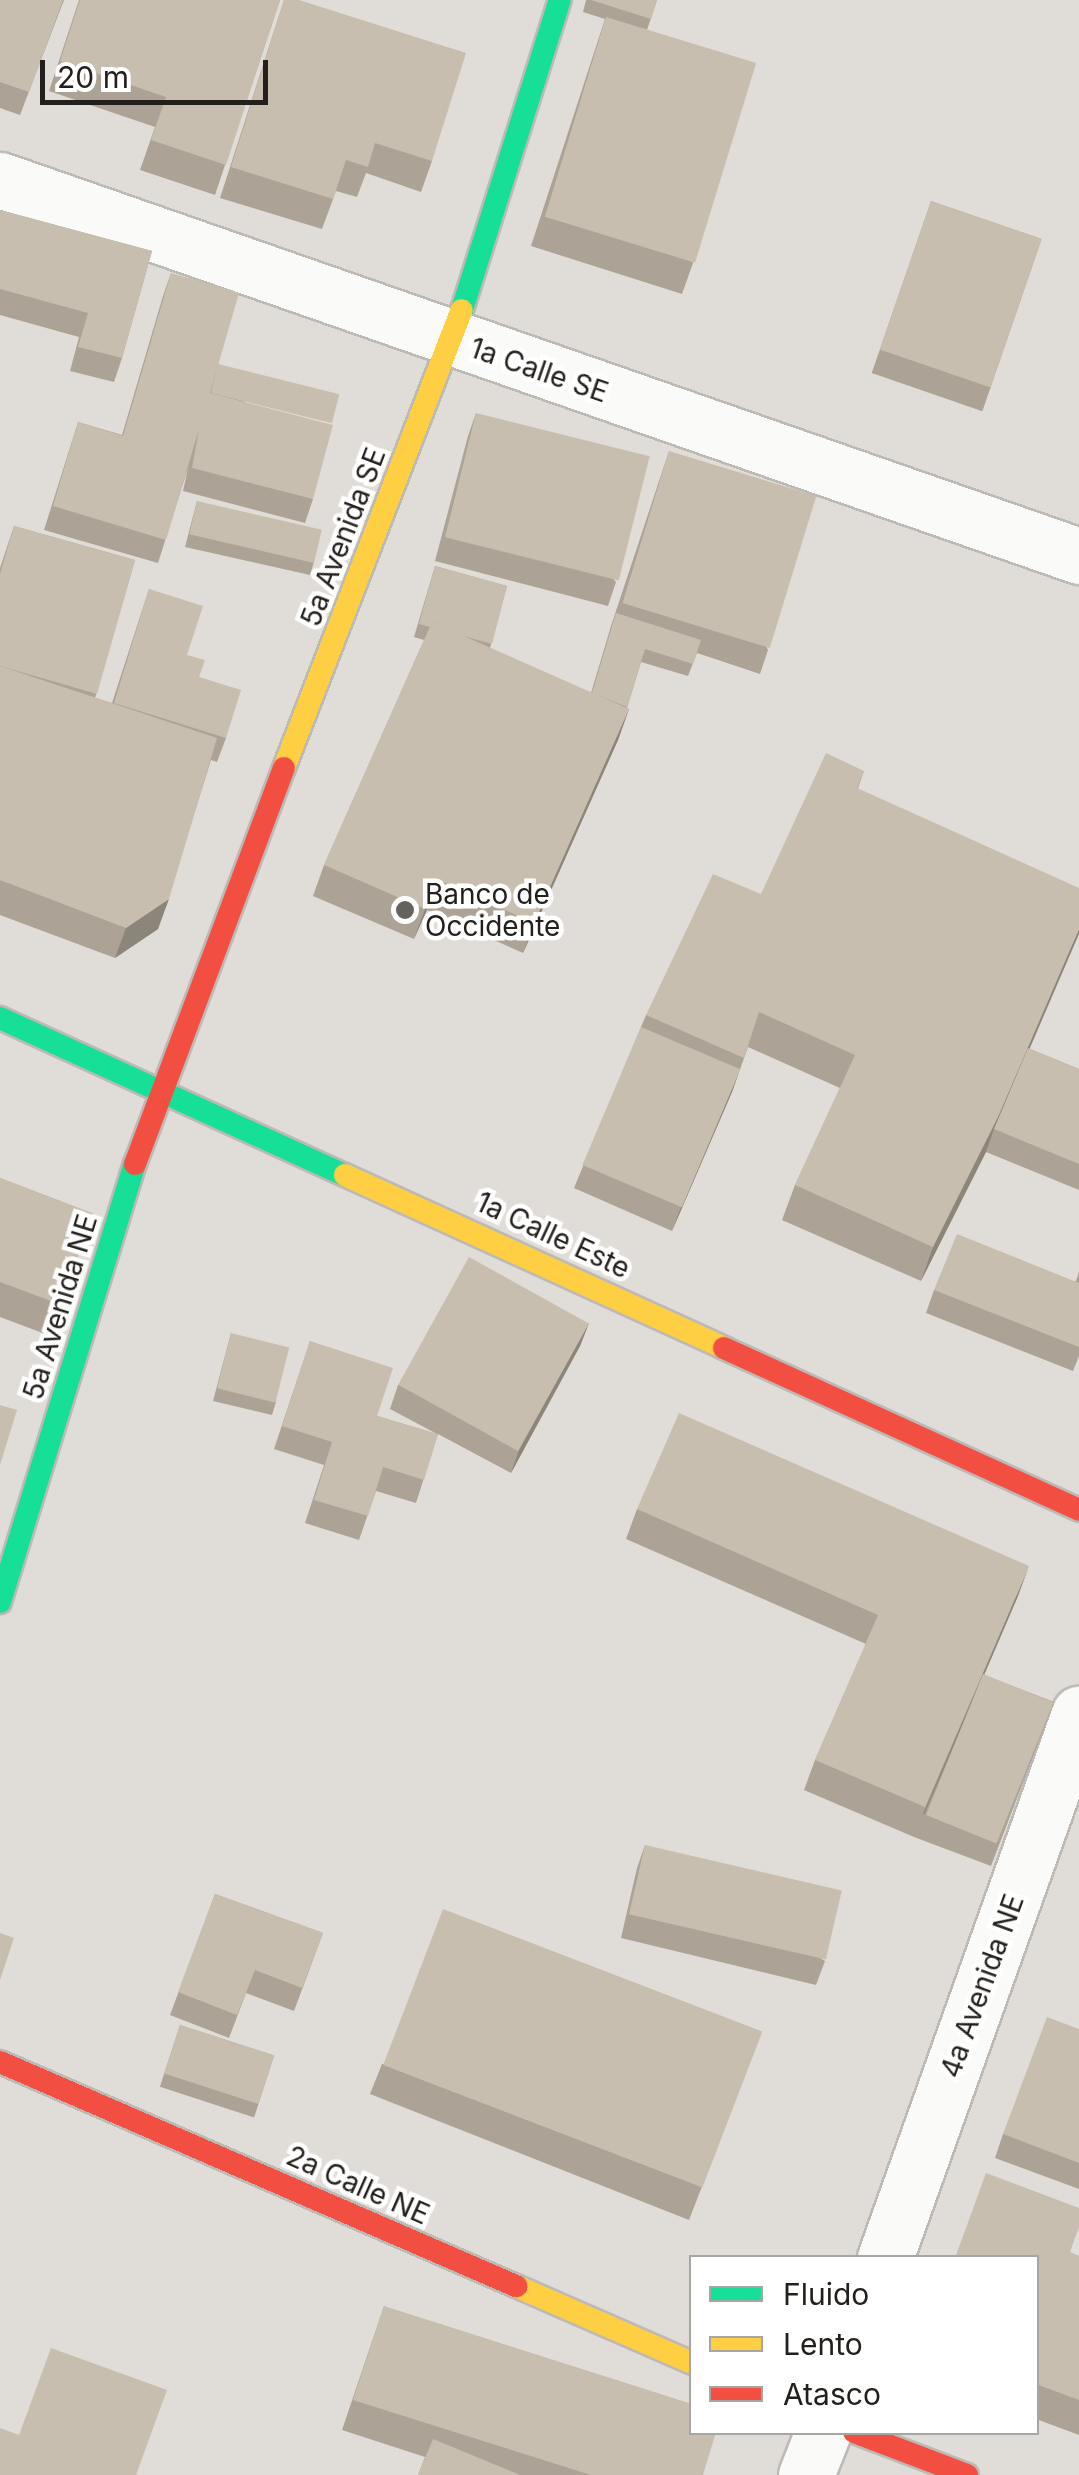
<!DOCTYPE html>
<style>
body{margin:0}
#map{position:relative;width:1079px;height:2475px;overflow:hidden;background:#e0dcd7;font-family:Inter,sans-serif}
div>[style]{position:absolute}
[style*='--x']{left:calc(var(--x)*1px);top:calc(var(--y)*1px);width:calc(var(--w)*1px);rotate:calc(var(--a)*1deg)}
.roads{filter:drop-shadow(2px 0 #bdb9b5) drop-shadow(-2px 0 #bdb9b5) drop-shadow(0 2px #bdb9b5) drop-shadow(0 -2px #bdb9b5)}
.street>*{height:55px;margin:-27.5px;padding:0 27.5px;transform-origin:27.5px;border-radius:27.5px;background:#fafaf9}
.fast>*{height:22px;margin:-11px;padding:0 11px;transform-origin:11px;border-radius:11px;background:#16e098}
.slow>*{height:22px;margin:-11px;padding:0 11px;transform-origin:11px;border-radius:11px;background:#ffcf43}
.jam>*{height:22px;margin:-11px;padding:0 11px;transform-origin:11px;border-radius:11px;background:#f24e42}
.wall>*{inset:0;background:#aca396;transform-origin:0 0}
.shaded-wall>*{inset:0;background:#8c857a}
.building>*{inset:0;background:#c8beaf;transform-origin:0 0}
.dots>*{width:28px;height:28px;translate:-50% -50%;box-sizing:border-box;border:5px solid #fff;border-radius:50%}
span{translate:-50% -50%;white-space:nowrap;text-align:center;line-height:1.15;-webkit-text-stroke:9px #fff;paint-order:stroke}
.street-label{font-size:28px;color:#23201c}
.poi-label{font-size:28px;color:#23201c}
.left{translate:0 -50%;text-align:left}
.legend{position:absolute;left:689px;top:2255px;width:350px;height:180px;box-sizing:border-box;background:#fff;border:2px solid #a7a6a4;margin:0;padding:12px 18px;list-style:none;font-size:30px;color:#23201c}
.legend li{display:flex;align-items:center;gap:20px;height:50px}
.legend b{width:50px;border:2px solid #a7a6a4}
.scale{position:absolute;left:40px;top:60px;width:228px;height:45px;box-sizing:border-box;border:5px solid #23201c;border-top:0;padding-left:12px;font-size:30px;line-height:35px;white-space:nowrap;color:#23201c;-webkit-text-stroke:8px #fff;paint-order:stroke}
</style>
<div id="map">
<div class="roads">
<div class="street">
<div style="--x:0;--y:180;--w:1143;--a:19.21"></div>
<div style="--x:885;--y:2258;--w:578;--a:-70.37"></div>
<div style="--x:806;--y:2475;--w:46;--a:-68.4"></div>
</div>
<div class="fast">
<div style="--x:462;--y:310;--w:325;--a:-72.5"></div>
<div style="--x:0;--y:1018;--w:379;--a:24.5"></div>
<div style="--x:0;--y:1602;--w:458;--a:-72.9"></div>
</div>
<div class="slow">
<div style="--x:284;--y:768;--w:491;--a:-68.8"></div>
<div style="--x:345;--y:1175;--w:417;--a:24.5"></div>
<div style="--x:516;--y:2286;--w:192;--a:23.6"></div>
</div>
<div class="jam">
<div style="--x:135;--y:1164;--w:423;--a:-69.4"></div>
<div style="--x:724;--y:1348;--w:390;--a:24.5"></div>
<div style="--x:0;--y:2062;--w:563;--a:23.47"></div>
<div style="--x:854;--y:2432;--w:121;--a:20.8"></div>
</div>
</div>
<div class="wall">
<div style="clip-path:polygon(0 0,64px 0,20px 115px,0 108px)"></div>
<div style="clip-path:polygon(79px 0,280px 0,215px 195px,140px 170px,155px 127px,49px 91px)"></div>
<div style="clip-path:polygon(284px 0,432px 161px,421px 192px,366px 173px,357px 197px,336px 191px,322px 229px,220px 198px)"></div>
<div style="clip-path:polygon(586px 0,657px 0,647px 30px,693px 263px,682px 294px,531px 246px,605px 19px,583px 12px)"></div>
<div style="left:931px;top:201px;width:117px;height:182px;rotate:19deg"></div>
<div style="clip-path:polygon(0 210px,152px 251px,122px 358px,114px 382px,70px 371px,79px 337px,0 315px)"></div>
<div style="clip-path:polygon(171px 273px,218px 364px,313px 499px,305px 523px,183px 491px,188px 468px,158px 563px,44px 530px,78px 422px,122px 435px,163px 296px)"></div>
<div style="clip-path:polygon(476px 413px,616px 582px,608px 606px,435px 561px,468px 436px)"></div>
<div style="clip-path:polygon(669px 451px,768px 650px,760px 674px,697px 653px,688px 676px,641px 662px,627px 708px,629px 709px,618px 740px,523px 953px,427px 910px,414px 939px,313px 896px,324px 865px,424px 640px,414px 637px,435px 566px,507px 586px,490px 648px,591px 693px,611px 626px)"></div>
<div style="clip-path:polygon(197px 501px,314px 562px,310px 575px,185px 547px)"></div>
<div style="clip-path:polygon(14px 526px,135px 560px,95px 698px,112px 703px,149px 589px,199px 677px,226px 738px,217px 762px,211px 760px,158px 929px,115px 958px,0 915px,0 568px)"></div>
<div style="clip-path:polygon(864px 771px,858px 788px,1030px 1049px,1079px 1069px,1079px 1190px,986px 1152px,921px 1281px,782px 1220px,795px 1185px,840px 1088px,748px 1047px,732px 1092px,672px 1231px,574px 1188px,646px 1015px,761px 894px)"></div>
<div style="clip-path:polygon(0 1178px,94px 1214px,48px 1335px,0 1317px)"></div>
<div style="clip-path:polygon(1079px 1272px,1079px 1356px,1073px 1371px,926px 1313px,934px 1290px,1076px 1281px)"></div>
<div style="clip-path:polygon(589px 1323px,580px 1346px,511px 1473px,438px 1434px,416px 1503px,376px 1491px,359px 1540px,305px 1523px,324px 1465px,274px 1449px,310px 1341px,377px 1416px,437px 1434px,390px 1409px,398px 1385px)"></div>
<div style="clip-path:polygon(231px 1333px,276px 1402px,272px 1415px,213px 1401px)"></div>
<div style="clip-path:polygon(637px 1509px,1018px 1596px,984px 1675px,1054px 1702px,991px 1866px,914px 1837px,804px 1790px,815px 1760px,866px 1644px,626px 1539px)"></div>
<div style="clip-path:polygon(645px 1845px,825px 1961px,816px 1985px,621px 1938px,637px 1868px)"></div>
<div style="clip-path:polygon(215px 1894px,323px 1933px,294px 2011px,246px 1993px,229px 2038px,170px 2015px)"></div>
<div style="left:180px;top:2025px;width:99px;height:65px;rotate:18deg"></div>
<div style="clip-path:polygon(1079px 2029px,1079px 2189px,995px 2158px,1003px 2134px)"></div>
<div style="clip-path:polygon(761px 2034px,689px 2220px,370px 2094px,382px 2064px)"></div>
<div style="clip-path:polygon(1070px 2253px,1079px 2256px,1079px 2435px,1036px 2419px,1036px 2258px)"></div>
<div style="clip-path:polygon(384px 2306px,703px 2475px,418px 2475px,425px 2457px,342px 2430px)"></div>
</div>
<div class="shaded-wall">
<div style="clip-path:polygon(629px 709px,618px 740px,523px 953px,534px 923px)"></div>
<div style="clip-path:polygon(438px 880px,427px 910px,414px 939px,425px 909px)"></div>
<div style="clip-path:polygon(169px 899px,158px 929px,115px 958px,126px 928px)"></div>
<div style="clip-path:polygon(1079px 929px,1079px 934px,995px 1129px,994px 1129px,986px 1152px,921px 1281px,933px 1247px)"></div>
<div style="clip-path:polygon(740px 1069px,732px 1092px,672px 1231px,681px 1207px)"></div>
<div style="clip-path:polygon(589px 1323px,580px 1346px,511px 1473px,519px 1450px)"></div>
<div style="clip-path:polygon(1029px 1566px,1018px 1596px,924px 1815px,923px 1814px)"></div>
</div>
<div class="building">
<div style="clip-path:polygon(0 0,63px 0,29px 92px,0 82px)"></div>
<div style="clip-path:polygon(80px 0,280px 0,226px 165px,151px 140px,166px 97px,60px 61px)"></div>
<div style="clip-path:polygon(284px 0,299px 0,466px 53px,432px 161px,375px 143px,368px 167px,346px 160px,333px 199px,231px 167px)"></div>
<div style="clip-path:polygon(591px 0,657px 0,651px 19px)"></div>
<div style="left:606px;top:17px;width:157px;height:209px;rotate:17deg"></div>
<div style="left:931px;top:201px;width:117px;height:157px;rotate:19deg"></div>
<div style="clip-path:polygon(0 210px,152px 251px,122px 358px,78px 347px,88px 313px,0 289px)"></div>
<div style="clip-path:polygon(171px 273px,239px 293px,210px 393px,333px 425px,313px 499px,192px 468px,199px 429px,166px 540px,53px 506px,78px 422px,123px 436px)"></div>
<div style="left:218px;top:364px;width:125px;height:30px;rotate:14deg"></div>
<div style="left:476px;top:413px;width:179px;height:128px;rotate:14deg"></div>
<div style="left:669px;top:451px;width:154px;height:159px;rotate:17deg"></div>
<div style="left:197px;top:501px;width:128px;height:34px;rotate:13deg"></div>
<div style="clip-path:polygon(14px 526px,135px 560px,97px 694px,0 666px,0 574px)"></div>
<div style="clip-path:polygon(435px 566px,507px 586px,492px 644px,463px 636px,432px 622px,430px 627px,419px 624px)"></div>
<div style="clip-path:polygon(149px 589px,203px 606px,187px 655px,205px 660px,199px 677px,241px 690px,226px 738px,114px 703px)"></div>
<div style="clip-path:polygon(616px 613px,701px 640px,693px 664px,645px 649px,627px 707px,592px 693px)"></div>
<div style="clip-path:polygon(432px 622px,629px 709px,534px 923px,438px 880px,425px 909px,324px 865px)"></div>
<div style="clip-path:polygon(0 666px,217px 738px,169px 899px,126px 928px,0 880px)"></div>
<div style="clip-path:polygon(826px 753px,864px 771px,857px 788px,1079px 888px,1079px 929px,998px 1117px,933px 1247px,795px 1185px,855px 1055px,759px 1012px,744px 1058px,646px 1015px,713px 874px,761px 894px)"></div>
<div style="left:641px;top:1027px;width:108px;height:150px;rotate:23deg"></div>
<div style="clip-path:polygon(1028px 1048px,1079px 1069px,1079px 1164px,994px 1129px)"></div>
<div style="clip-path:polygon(0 1178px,94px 1214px,59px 1304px,0 1282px)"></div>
<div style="clip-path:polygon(957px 1234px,1079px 1283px,1079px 1347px,934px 1290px)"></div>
<div style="left:469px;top:1257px;width:137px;height:146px;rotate:29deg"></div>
<div style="left:231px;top:1333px;width:60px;height:57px;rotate:14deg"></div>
<div style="clip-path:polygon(310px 1341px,393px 1368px,377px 1416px,438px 1434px,424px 1480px,383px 1467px,368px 1516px,314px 1500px,332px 1442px,282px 1426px)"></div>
<div style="clip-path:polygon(0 1405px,17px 1410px,0 1465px)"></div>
<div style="clip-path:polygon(679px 1413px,1029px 1566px,925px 1807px,815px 1760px,878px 1615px,637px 1509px)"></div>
<div style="left:983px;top:1674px;width:76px;height:152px;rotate:22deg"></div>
<div style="left:645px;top:1845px;width:202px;height:71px;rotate:13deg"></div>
<div style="clip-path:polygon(215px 1894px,323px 1933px,302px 1988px,255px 1970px,237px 2015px,178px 1992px)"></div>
<div style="left:443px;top:1909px;width:342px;height:167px;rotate:21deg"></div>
<div style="clip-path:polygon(0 1933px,14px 1938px,0 1980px)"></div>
<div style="clip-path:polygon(1047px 2017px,1079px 2029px,1079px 2163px,1003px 2134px)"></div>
<div style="left:180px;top:2025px;width:99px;height:51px;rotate:18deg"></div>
<div style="clip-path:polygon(986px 2173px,1079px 2208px,1079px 2227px,1070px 2252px,1079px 2256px,1079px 2400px,1036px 2384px,1036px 2258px,955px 2258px)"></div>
<div style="clip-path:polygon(384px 2306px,692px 2404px,692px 2432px,716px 2432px,703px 2475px,591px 2475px,353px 2400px)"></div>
<div style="clip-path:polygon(51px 2348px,167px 2390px,136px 2475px,0 2475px,0 2428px,19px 2435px)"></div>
<div style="clip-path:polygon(433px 2439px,520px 2475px,418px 2475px)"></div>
</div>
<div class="dots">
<div style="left:405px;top:910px;background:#65625d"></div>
</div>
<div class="street-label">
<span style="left:539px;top:370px;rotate:19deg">1a Calle SE</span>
<span style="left:343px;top:537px;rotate:-69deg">5a Avenida SE</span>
<span style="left:553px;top:1235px;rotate:25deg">1a Calle Este</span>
<span style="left:60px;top:1307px;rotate:-73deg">5a Avenida NE</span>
<span style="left:982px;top:1986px;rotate:-70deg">4a Avenida NE</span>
<span style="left:358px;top:2185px;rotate:24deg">2a Calle NE</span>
</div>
<div class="poi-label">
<span class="left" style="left:425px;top:910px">Banco de<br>Occidente</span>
</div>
<ul class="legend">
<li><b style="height:12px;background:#16e098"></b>Fluido</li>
<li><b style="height:12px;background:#ffcf43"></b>Lento</li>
<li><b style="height:12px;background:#f24e42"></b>Atasco</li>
</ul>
<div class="scale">20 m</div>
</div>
